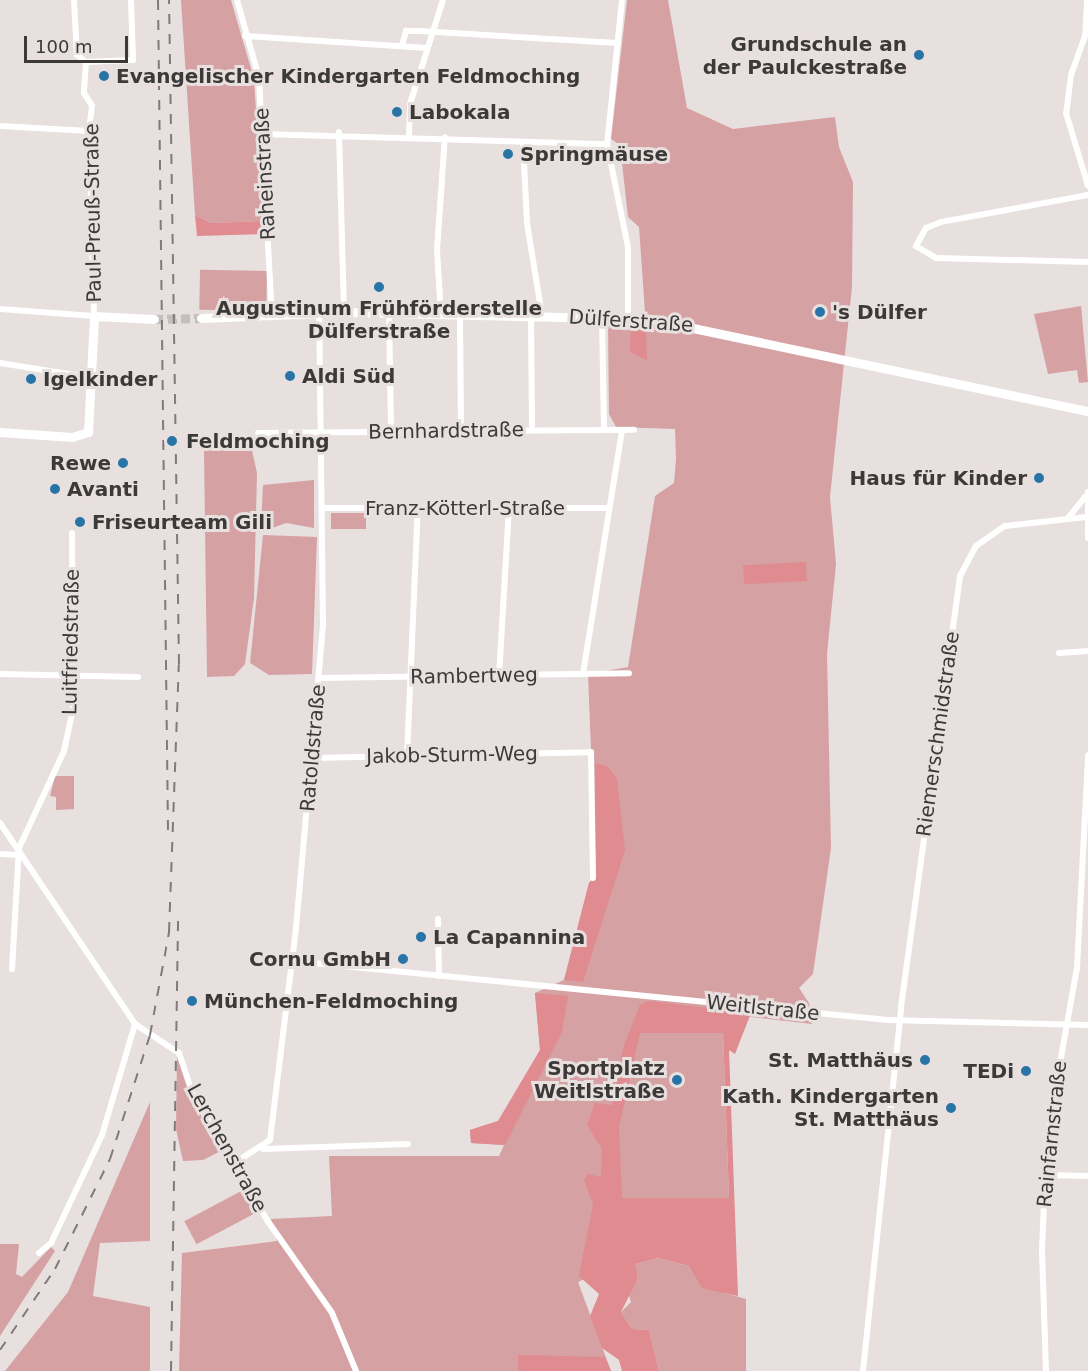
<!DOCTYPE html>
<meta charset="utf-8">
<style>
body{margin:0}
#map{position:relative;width:1088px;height:1371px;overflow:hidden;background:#e8dfdf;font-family:"DejaVu Sans",sans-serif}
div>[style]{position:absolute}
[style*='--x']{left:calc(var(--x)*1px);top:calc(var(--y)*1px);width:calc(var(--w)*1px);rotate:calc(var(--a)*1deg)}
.green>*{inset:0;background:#d6a1a3;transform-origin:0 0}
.forest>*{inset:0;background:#df8b8f;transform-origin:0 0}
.secondary-tunnel>*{height:9px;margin-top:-4.5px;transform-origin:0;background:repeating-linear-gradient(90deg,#c6bebe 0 9px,transparent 0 13.5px)}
.street>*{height:6px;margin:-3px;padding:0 3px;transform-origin:3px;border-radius:3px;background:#fff}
.secondary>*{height:9px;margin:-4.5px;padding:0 4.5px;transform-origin:4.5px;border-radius:4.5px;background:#fff}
.rail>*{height:2px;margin-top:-1px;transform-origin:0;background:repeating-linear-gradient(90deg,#807a7a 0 10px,transparent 0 20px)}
.dots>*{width:16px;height:16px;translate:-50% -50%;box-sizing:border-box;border:3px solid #e8dfdf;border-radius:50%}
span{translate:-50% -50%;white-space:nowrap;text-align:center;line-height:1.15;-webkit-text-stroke:6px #e8dfdf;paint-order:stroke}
.poi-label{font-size:20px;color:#3c3939;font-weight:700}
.right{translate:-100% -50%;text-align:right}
.left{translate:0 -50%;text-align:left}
.street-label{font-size:20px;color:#3c3939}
.scale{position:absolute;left:24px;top:36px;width:104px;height:27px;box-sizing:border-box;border:3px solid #3c3939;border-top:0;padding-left:8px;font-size:18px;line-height:21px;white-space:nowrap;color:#3c3939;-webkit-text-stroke:4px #e8dfdf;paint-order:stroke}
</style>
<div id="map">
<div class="green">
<div style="clip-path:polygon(181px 0,231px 0,254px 79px,263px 221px,211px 223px,195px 215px)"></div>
<div style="clip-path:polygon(627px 0,668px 0,687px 108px,733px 129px,835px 117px,839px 147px,853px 182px,852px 287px,830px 497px,836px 564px,827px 654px,831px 848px,813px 974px,799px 988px,809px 1003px,812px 1024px,647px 1005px,641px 1033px,723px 1033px,729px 1198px,639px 1254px,578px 1282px,611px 1371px,179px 1371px,182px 1253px,277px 1241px,271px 1219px,332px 1216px,329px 1156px,499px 1156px,504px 1145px,471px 1143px,470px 1130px,498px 1121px,514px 1095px,540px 1050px,535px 993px,564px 980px,589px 883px,596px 875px,588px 674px,628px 667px,655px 496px,674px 483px,676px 459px,675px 429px,616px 427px,609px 414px,608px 323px,646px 326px,639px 227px,628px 217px,620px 145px,611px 139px)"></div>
<div style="left:267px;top:271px;width:40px;height:67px;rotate:91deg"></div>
<div style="clip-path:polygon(1081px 306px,1088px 382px,1079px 383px,1077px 370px,1048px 374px,1034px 314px)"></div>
<div style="clip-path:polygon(251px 446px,257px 473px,254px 598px,245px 664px,234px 676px,207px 677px,204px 449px)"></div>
<div style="clip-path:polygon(314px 480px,314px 528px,286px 523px,270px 529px,261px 524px,263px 485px)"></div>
<div style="left:366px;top:513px;width:16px;height:35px;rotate:90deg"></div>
<div style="clip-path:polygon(263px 535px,317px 537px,312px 674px,269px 675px,250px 663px)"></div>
<div style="clip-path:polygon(55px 776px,74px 776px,74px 809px,56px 810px,56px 797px,50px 796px)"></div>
<div style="clip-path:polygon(177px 1055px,191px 1092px,227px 1148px,203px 1160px,183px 1161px,176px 1129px)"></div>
<div style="clip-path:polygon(150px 1102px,150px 1241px,100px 1243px,93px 1296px,150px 1307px,150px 1371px,5px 1371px,68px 1292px)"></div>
<div style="left:247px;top:1188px;width:26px;height:71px;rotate:62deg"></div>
<div style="clip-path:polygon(0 1244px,19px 1244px,16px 1274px,22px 1277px,51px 1247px,55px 1251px,0 1336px)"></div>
<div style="clip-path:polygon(658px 1258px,689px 1266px,722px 1292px,746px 1299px,746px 1371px,659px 1371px,649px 1330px,632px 1329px,621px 1312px,631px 1302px,628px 1292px,638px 1278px,636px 1264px)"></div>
</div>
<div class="forest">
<div style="clip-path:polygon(195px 215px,211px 223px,263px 221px,266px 234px,197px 236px)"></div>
<div style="clip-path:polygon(631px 325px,646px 327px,647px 360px,630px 352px)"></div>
<div style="left:806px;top:562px;width:19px;height:63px;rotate:87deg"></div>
<div style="clip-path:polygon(595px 763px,607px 766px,617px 779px,625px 850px,583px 982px,564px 980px,589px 883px,596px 875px)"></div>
<div style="clip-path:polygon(535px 993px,568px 996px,562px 1032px,505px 1145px,471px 1143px,470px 1130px,498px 1121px,540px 1050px)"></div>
<div style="clip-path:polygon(evenodd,649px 1001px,751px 1013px,735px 1054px,729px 1050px,738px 1296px,702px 1288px,689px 1266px,658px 1258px,636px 1264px,638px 1278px,621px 1312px,632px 1329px,649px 1330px,659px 1371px,622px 1371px,619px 1360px,602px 1348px,590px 1316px,599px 1294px,579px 1276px,593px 1204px,584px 1180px,588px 1174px,601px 1177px,602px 1149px,587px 1125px,595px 1103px,612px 1105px,624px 1045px,640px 1005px,649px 1001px,640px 1033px,723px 1033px,729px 1198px,622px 1198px,619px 1127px,640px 1033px)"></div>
<div style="clip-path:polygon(518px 1355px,605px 1357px,611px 1371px,518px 1371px)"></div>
</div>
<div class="secondary-tunnel">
<div style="--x:154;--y:319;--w:47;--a:-1.2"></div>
</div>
<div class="street">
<div style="--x:74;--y:0;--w:55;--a:86.9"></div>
<div style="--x:77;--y:55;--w:11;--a:38"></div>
<div style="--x:237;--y:0;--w:81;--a:74.2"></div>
<div style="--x:259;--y:78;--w:237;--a:86.9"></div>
<div style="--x:622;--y:0;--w:145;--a:95.9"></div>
<div style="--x:607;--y:144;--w:105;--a:78.5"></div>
<div style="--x:628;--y:247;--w:70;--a:90"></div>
<div style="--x:1087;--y:0;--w:36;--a:93"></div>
<div style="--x:1085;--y:36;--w:41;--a:109.7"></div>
<div style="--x:1071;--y:75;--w:38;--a:97"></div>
<div style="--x:1066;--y:113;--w:76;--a:73.2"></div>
<div style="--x:245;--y:36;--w:182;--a:3.8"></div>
<div style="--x:402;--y:46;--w:16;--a:-75"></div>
<div style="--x:406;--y:31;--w:14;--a:0"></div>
<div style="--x:420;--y:31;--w:198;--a:3.5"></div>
<div style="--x:86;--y:62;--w:47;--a:-2.4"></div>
<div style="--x:133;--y:60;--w:60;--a:-91.9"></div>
<div style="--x:86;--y:62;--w:31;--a:94"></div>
<div style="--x:84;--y:93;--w:15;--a:58"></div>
<div style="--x:92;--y:106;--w:25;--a:97"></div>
<div style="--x:0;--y:126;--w:89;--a:3.2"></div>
<div style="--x:339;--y:132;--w:180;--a:88.4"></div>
<div style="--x:262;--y:134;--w:345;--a:1.7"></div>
<div style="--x:409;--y:136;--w:32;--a:-88"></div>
<div style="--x:410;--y:104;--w:109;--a:-72.4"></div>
<div style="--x:523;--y:143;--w:80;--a:87.1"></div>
<div style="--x:527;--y:223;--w:94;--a:80.8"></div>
<div style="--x:1088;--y:195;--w:149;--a:169.6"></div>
<div style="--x:941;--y:222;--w:16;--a:158"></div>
<div style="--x:926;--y:228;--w:21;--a:119"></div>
<div style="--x:916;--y:246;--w:23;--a:31"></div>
<div style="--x:936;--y:258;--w:152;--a:1.5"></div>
<div style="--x:0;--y:309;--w:94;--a:4.3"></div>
<div style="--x:94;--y:316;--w:185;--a:-91.5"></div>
<div style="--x:389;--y:313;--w:118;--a:89"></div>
<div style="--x:441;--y:314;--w:64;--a:-93.6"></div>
<div style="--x:437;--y:250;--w:113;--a:-86"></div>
<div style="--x:460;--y:315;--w:116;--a:89.5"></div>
<div style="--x:531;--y:316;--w:114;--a:89.5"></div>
<div style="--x:602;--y:316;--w:113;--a:89"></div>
<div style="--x:0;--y:363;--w:94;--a:9.2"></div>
<div style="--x:258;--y:433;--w:376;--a:-0.5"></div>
<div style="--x:1088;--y:492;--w:46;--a:90"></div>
<div style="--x:322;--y:508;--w:287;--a:0"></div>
<div style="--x:1068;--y:518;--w:28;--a:-51"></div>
<div style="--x:1059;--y:653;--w:29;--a:-4"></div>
<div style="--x:0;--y:674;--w:138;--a:1.2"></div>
<div style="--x:583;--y:674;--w:247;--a:-80.9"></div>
<div style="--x:499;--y:676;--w:167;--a:-86.6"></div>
<div style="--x:320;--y:678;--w:309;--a:-0.9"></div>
<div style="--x:407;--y:756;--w:247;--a:-87.5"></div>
<div style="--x:312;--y:758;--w:279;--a:-1.2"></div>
<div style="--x:591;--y:752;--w:126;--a:89.1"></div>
<div style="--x:0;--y:823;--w:242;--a:56.1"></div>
<div style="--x:135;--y:1024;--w:53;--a:33.4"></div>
<div style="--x:179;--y:1053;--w:44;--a:71.6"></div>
<div style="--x:193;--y:1095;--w:145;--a:59.4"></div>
<div style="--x:267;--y:1220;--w:113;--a:55"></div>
<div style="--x:332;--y:1313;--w:63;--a:67.5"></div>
<div style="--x:0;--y:854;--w:18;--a:3"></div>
<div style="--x:438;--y:919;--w:57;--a:89"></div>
<div style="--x:292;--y:961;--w:599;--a:5.65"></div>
<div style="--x:888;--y:1020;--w:200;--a:1.4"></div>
<div style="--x:12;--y:969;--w:121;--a:-86.7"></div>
<div style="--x:19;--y:848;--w:107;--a:-65.1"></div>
<div style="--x:64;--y:751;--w:43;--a:-77.9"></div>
<div style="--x:73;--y:709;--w:176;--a:-90.3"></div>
<div style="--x:263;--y:1149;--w:145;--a:-2"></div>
<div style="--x:236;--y:1162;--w:40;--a:-32.9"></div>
<div style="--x:270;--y:1140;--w:214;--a:-83"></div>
<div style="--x:296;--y:928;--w:305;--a:-84.9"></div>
<div style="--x:323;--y:624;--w:311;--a:-90.7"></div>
<div style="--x:1046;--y:1175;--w:42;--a:1.4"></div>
<div style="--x:39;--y:1253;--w:16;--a:-40"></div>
<div style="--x:51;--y:1243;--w:119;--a:-64.7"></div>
<div style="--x:102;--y:1135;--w:116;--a:-73.4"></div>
<div style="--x:863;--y:1371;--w:366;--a:-84"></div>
<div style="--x:901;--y:1007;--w:435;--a:-82.2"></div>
<div style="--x:960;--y:576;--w:34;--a:-62"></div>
<div style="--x:976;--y:546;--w:35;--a:-35"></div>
<div style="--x:1005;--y:526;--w:82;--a:-6.3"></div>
<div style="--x:1046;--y:1371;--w:123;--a:-91.9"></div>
<div style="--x:1042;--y:1248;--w:112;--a:-87.4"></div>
<div style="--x:1047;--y:1136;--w:171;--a:-79.9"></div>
<div style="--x:1077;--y:968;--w:213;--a:-87"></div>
</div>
<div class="secondary">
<div style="--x:201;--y:318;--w:143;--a:-2.4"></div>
<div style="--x:344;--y:312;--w:306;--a:1.3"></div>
<div style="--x:650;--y:319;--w:448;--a:11.9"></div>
<div style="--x:0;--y:432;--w:72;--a:4"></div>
<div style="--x:72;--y:437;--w:17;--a:-17"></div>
<div style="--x:88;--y:432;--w:116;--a:-87"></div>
<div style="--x:94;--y:316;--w:60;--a:2.9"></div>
</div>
<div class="rail">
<div style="--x:158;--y:0;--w:832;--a:89.31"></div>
<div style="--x:0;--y:1350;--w:98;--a:-55.8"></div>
<div style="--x:55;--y:1269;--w:123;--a:-63.4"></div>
<div style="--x:110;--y:1159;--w:130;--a:-72.1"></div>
<div style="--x:150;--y:1035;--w:105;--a:-79.5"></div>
<div style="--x:169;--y:932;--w:268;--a:-87.9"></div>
<div style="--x:179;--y:664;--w:664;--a:-90.86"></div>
<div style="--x:171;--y:1371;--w:453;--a:-89.1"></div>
</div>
<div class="dots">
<div style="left:919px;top:55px;background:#2874a7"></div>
<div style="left:104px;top:76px;background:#2874a7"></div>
<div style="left:397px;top:112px;background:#2874a7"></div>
<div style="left:508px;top:154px;background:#2874a7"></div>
<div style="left:379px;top:287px;background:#2874a7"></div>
<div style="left:820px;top:312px;background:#2874a7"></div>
<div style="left:290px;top:376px;background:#2874a7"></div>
<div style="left:31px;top:379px;background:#2874a7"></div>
<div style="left:172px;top:441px;background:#2874a7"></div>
<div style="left:123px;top:463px;background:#2874a7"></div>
<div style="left:1039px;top:478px;background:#2874a7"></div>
<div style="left:55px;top:489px;background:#2874a7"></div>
<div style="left:80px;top:522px;background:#2874a7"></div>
<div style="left:421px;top:937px;background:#2874a7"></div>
<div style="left:403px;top:959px;background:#2874a7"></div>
<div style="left:192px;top:1001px;background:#2874a7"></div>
<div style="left:925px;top:1060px;background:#2874a7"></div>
<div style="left:1026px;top:1071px;background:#2874a7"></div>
<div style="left:677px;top:1080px;background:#2874a7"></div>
<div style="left:951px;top:1108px;background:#2874a7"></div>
</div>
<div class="poi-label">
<span class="right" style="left:907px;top:56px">Grundschule an<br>der Paulckestraße</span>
<span class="left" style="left:116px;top:76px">Evangelischer Kindergarten Feldmoching</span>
<span class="left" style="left:409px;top:112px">Labokala</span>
<span class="left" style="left:520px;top:154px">Springmäuse</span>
<span style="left:379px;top:320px">Augustinum Frühförderstelle<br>Dülferstraße</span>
<span class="left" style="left:832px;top:312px">'s Dülfer</span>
<span class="left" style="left:302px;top:376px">Aldi Süd</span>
<span class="left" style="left:43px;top:379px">Igelkinder</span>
<span class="left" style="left:186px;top:441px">Feldmoching</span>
<span class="right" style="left:111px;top:463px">Rewe</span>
<span class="right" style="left:1027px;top:478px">Haus für Kinder</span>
<span class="left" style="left:67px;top:489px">Avanti</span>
<span class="left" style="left:92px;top:522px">Friseurteam Gili</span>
<span class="left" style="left:433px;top:937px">La Capannina</span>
<span class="right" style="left:391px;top:959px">Cornu GmbH</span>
<span class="left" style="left:204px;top:1001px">München-Feldmoching</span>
<span class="right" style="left:913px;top:1060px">St. Matthäus</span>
<span class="right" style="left:665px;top:1080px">Sportplatz<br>Weitlstraße</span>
<span class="right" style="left:1014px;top:1071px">TEDi</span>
<span class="right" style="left:939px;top:1108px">Kath. Kindergarten<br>St. Matthäus</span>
</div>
<div class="street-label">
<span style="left:265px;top:174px;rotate:-93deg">Raheinstraße</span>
<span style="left:93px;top:213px;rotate:-91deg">Paul-Preuß-Straße</span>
<span style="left:631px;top:321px;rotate:4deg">Dülferstraße</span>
<span style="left:446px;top:431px;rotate:-1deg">Bernhardstraße</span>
<span style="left:465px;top:508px">Franz-Kötterl-Straße</span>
<span style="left:71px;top:642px;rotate:-89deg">Luitfriedstraße</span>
<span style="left:474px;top:676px;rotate:-1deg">Rambertweg</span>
<span style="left:938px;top:734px;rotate:-82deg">Riemerschmidstraße</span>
<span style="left:313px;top:748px;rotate:-85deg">Ratoldstraße</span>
<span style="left:452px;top:755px;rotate:-1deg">Jakob-Sturm-Weg</span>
<span style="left:763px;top:1008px;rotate:6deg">Weitlstraße</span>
<span style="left:1052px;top:1134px;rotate:-84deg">Rainfarnstraße</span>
<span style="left:227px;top:1148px;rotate:61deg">Lerchenstraße</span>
</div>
<div class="scale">100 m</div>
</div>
